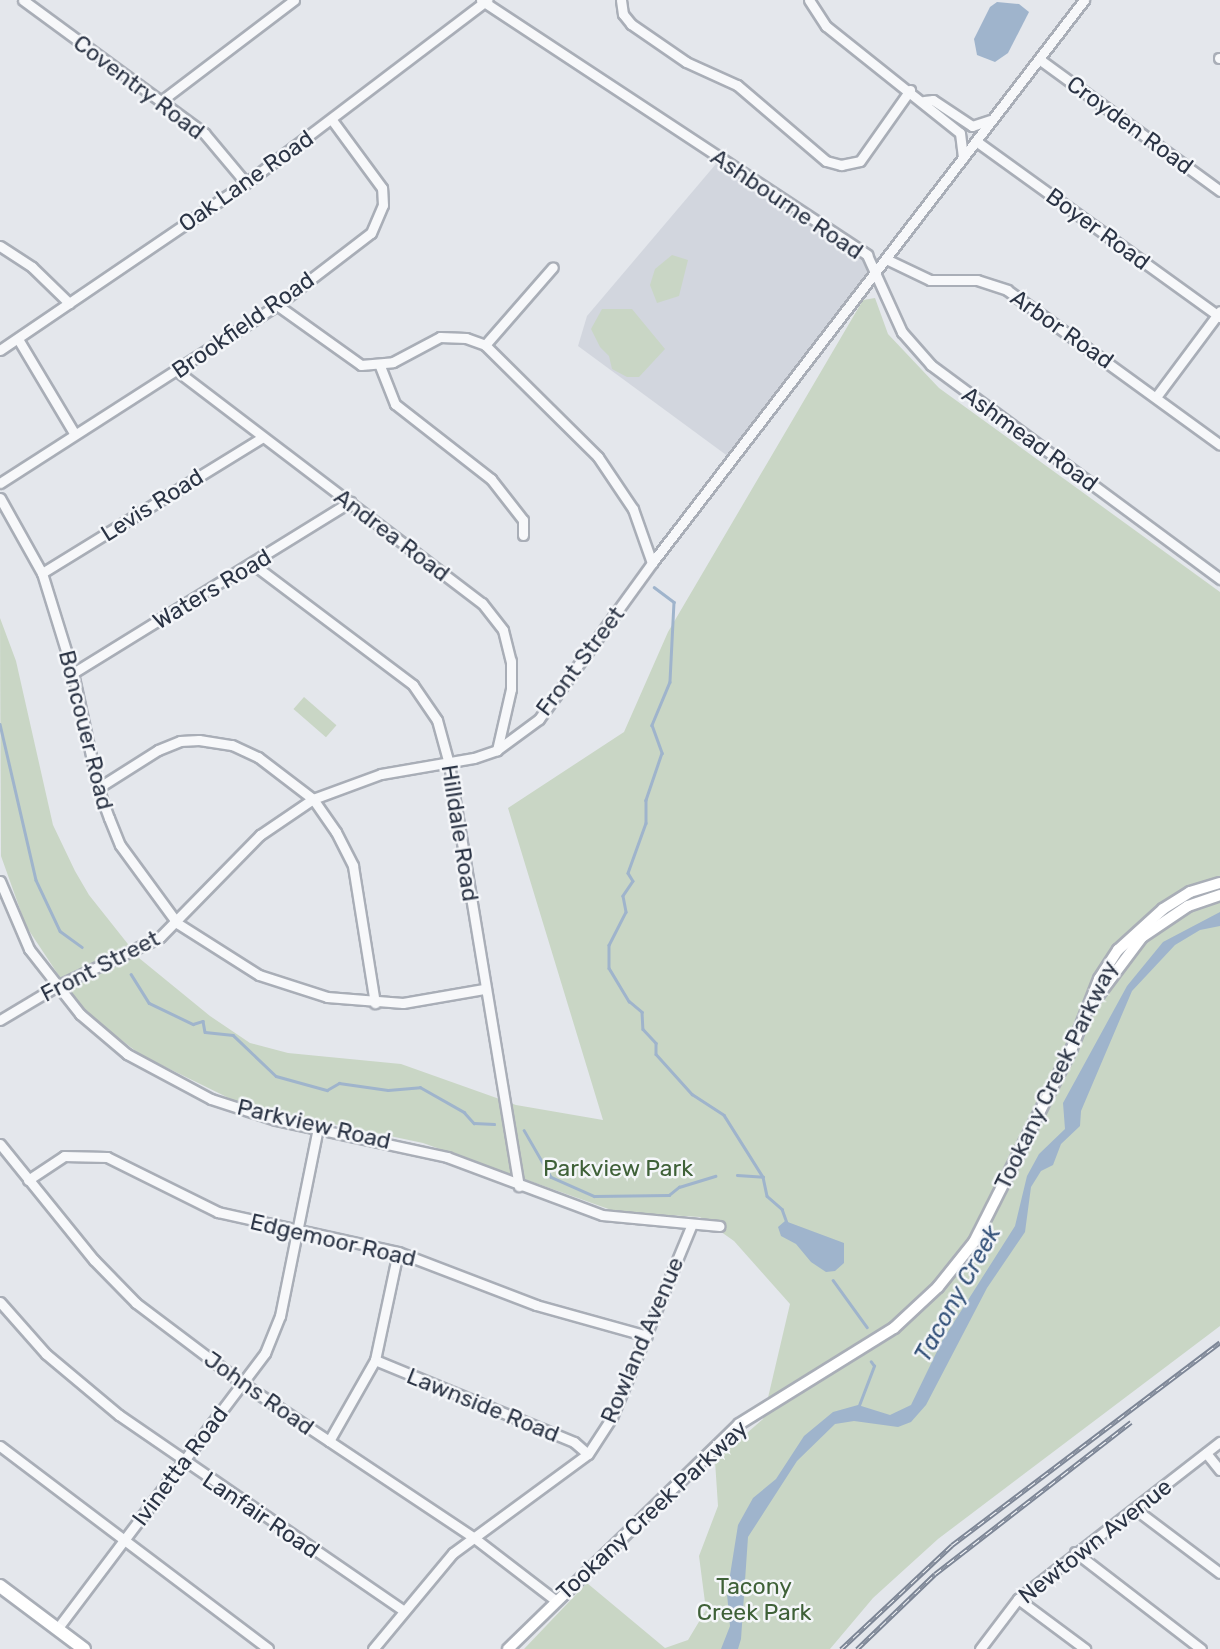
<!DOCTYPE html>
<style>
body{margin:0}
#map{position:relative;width:1220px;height:1649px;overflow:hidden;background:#e4e7ec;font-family:Rubik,sans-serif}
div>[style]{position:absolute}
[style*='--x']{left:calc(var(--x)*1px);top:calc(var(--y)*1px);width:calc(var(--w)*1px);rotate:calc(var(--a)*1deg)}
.built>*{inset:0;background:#d2d6de}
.green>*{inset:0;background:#c9d6c5;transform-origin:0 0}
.water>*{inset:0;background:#9fb4cc}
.stream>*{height:2.5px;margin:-1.25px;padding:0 1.25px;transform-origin:1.25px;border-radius:1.25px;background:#9fb4cc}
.roads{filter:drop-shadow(2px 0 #a9aeb7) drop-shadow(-2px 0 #a9aeb7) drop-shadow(0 2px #a9aeb7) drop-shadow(0 -2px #a9aeb7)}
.minor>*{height:9px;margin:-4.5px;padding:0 4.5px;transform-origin:4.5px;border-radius:4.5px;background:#f7f8fa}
.major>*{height:10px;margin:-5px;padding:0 5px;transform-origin:5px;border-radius:5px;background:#fff}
.highway>*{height:12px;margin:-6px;padding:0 6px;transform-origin:6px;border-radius:6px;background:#fff}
.rail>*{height:5px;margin-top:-2.5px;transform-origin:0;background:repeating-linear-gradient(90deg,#f4f6f9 0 8px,#7d8696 0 16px);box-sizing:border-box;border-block:2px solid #7d8696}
span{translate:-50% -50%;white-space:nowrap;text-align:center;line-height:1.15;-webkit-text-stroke:5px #f4f6f9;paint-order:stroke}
.street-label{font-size:23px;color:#2b3445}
.park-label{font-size:23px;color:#3f6138}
.water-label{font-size:24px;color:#34527a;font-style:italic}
</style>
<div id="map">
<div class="built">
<div style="clip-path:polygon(721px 158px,854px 246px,877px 269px,733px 460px,578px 346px,587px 316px)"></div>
</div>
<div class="green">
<div style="clip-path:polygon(672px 255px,688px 260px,679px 296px,657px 303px,650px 285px,655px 269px)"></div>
<div style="clip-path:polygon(875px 298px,888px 334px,939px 388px,1220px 592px,1220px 1326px,938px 1539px,873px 1598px,830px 1649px,524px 1649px,587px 1583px,665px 1648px,688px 1640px,706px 1610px,699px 1556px,718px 1506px,715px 1461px,763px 1419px,790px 1304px,734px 1241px,700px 1217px,617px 1212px,423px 1143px,243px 1105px,141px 1055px,94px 1019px,73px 997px,26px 926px,1px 856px,0 618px,16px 661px,53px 825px,75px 871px,89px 895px,139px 958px,210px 1016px,250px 1043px,288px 1053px,401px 1064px,516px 1105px,603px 1120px,508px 808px,624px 732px,668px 632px,863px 300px)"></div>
<div style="clip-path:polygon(602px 309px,632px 309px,665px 349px,639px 377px,627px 377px,612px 369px,609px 356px,600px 347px,591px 329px)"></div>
<div style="left:304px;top:697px;width:43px;height:16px;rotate:41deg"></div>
</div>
<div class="water">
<div style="clip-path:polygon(997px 2px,1019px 4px,1029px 12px,1008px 53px,995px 62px,977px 55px,974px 39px,990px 7px)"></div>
<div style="clip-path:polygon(1220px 912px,1220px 926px,1200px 930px,1175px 945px,1132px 991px,1081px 1111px,1080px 1126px,1061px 1144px,1053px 1165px,1041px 1171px,1031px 1187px,1025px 1232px,987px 1288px,926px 1405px,911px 1422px,898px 1427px,854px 1421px,835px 1424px,797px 1461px,748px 1537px,741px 1639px,738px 1649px,721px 1649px,730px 1626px,727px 1594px,738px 1525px,753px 1498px,776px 1479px,804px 1436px,833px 1412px,858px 1405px,890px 1415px,911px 1405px,942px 1341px,1015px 1226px,1027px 1176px,1039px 1154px,1065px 1129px,1063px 1103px,1127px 986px,1163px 942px)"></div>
<div style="clip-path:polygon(785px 1221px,844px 1243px,844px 1263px,835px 1271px,826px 1272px,811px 1262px,796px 1244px,781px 1236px,778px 1227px)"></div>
</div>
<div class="stream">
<div style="--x:654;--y:587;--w:25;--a:37"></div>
<div style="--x:674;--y:602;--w:80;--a:92.9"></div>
<div style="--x:670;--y:682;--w:47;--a:112.7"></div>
<div style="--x:652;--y:725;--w:30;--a:70"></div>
<div style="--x:662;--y:753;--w:50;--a:108.8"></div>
<div style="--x:646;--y:800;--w:23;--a:90"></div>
<div style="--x:646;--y:823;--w:53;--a:109.8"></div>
<div style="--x:628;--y:873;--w:9;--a:58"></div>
<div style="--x:633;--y:881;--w:18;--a:124"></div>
<div style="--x:623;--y:896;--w:16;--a:79"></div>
<div style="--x:626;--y:912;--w:37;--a:117"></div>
<div style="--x:609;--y:945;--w:23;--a:90"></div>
<div style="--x:609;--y:968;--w:39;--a:59"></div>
<div style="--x:629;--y:1001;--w:17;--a:40"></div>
<div style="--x:642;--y:1012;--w:17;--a:87"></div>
<div style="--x:643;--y:1029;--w:19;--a:47"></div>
<div style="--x:656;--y:1043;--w:11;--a:90"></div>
<div style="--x:656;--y:1054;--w:54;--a:48"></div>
<div style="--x:692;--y:1094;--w:38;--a:33"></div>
<div style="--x:724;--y:1115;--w:73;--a:57.8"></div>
<div style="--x:0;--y:724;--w:160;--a:77"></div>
<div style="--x:36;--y:880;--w:56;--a:64.8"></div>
<div style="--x:60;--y:931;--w:27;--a:36"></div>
<div style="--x:131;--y:974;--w:34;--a:58"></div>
<div style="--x:149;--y:1003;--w:49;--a:25.5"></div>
<div style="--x:193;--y:1024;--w:10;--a:-17"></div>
<div style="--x:203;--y:1021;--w:11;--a:80"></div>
<div style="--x:205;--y:1032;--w:28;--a:6"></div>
<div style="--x:233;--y:1035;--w:59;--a:43.6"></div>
<div style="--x:276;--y:1076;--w:53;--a:15.4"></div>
<div style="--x:327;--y:1090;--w:14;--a:-30"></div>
<div style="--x:339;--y:1083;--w:49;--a:8.1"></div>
<div style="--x:388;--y:1090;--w:32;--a:-5"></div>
<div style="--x:420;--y:1087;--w:51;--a:29.6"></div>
<div style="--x:464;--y:1112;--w:15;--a:48"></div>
<div style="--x:474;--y:1123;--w:20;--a:3"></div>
<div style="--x:524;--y:1130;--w:54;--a:60.1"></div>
<div style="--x:551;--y:1177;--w:47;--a:23.8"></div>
<div style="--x:594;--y:1196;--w:75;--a:-0.8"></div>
<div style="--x:669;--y:1195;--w:13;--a:-39"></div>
<div style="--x:679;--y:1187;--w:38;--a:-17"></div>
<div style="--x:737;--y:1175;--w:26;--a:4"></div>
<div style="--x:763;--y:1177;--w:19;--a:78"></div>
<div style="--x:767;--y:1196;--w:20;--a:41"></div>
<div style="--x:782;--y:1209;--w:15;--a:70"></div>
<div style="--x:833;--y:1280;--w:58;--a:54.1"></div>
<div style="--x:858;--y:1408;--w:45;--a:-69.1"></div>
<div style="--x:874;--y:1366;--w:5;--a:-127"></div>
</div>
<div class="roads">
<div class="minor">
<div style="--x:23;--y:0;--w:225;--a:36.3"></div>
<div style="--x:204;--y:133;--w:65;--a:50"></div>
<div style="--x:481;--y:0;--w:463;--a:33.4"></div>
<div style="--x:867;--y:255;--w:85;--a:65.6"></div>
<div style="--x:902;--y:332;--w:44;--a:48.7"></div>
<div style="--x:931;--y:365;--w:360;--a:36.5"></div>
<div style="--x:621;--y:0;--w:14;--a:82"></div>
<div style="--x:623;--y:14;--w:13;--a:51"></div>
<div style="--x:631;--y:24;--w:67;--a:34.6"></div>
<div style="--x:686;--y:62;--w:56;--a:24.3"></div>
<div style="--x:737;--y:85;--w:117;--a:40.5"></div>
<div style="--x:826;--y:161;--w:16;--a:15"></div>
<div style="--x:841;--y:165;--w:19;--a:-12"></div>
<div style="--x:860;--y:161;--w:87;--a:-54.8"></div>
<div style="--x:809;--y:0;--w:31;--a:57"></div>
<div style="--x:826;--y:26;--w:171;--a:38.6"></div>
<div style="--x:960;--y:133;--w:25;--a:83"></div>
<div style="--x:1219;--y:58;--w:1;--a:0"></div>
<div style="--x:1039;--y:59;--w:224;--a:36.1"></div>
<div style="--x:161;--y:101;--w:167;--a:-37.2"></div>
<div style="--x:924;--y:101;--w:9;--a:-6"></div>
<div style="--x:933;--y:100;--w:47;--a:33.7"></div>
<div style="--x:972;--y:126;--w:20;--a:-18"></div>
<div style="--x:976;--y:141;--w:301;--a:35.8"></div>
<div style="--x:0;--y:246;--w:38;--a:33"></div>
<div style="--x:32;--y:267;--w:52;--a:44.2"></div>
<div style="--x:886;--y:259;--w:49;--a:25.5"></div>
<div style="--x:930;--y:280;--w:47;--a:0"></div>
<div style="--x:977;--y:280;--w:32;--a:18"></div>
<div style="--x:1007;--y:290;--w:263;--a:36"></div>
<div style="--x:277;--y:305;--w:103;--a:35.5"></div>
<div style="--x:361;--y:365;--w:32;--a:-5"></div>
<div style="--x:393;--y:362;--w:53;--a:-28"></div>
<div style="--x:440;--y:337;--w:26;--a:2"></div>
<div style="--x:466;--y:338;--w:20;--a:20"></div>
<div style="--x:485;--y:345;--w:159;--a:44.7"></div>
<div style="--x:598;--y:457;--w:63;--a:56.1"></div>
<div style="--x:633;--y:509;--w:57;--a:70.6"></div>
<div style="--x:18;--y:339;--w:109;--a:59.2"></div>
<div style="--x:485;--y:345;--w:103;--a:-48.9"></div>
<div style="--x:0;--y:350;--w:297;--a:-34.2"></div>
<div style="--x:246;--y:183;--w:303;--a:-37.2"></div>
<div style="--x:380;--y:366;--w:41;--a:68.5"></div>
<div style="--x:395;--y:404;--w:122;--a:38"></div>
<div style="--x:491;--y:479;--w:52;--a:52"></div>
<div style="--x:523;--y:520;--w:15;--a:90"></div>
<div style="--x:177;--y:371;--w:383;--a:37.3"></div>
<div style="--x:482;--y:603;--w:34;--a:52"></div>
<div style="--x:503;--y:630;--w:32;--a:76"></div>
<div style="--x:511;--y:661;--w:28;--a:90"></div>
<div style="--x:511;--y:689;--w:63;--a:102.9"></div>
<div style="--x:1156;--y:397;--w:107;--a:-53.3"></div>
<div style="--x:0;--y:483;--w:329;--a:-32.7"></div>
<div style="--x:277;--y:305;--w:118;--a:-37.5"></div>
<div style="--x:371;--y:233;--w:30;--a:-67"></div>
<div style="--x:383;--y:205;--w:17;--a:-93"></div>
<div style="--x:382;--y:188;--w:84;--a:-126.3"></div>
<div style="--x:0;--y:498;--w:86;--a:60.8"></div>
<div style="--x:42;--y:573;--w:105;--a:72.8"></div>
<div style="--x:73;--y:673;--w:118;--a:77.7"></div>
<div style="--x:98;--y:788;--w:32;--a:70"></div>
<div style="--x:109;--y:818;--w:29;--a:68"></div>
<div style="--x:120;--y:845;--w:97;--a:53.8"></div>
<div style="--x:177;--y:923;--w:97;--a:32.4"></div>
<div style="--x:259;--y:975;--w:71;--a:17.9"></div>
<div style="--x:327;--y:997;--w:76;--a:4.5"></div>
<div style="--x:403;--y:1003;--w:82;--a:-9.8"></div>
<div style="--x:254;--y:565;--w:199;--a:37"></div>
<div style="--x:413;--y:685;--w:42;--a:55.6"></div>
<div style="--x:437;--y:720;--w:46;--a:74.7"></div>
<div style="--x:449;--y:764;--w:428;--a:80.6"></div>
<div style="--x:42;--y:573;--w:259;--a:-31.6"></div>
<div style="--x:73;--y:673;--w:326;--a:-31.7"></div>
<div style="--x:98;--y:788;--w:71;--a:-32.3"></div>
<div style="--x:158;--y:750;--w:24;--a:-22"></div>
<div style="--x:180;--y:741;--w:19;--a:-3"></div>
<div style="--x:199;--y:740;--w:33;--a:9"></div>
<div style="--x:232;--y:745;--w:29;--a:25"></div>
<div style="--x:258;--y:757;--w:69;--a:37.4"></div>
<div style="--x:313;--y:799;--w:40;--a:55.1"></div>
<div style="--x:336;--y:832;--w:38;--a:63"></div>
<div style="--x:353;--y:866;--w:139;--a:80.9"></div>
<div style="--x:0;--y:881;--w:74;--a:66.9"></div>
<div style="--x:29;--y:949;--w:83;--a:51.9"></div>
<div style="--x:80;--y:1014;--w:62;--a:40.4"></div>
<div style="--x:127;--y:1054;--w:95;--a:28.2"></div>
<div style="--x:211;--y:1099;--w:68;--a:17.9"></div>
<div style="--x:276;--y:1120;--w:175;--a:12.2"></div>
<div style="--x:447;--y:1157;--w:165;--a:20.5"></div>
<div style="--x:602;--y:1215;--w:118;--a:5.4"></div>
<div style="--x:0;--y:1020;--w:66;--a:-30.8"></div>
<div style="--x:57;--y:986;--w:114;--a:-25.4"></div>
<div style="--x:160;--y:937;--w:143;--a:-45.6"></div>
<div style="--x:260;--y:835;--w:64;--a:-34.2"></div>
<div style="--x:313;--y:799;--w:72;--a:-20.2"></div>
<div style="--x:381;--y:774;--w:94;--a:-9.8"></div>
<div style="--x:474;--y:758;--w:24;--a:-19"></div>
<div style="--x:497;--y:750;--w:52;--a:-36.4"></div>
<div style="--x:539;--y:719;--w:193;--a:-54.1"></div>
<div style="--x:652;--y:563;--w:710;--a:-52.5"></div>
<div style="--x:0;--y:1144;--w:149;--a:51"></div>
<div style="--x:94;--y:1260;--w:60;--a:45.7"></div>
<div style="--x:136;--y:1303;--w:133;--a:37"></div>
<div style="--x:242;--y:1383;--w:278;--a:33.7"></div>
<div style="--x:473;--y:1537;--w:103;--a:37.5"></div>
<div style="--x:28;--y:1180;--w:43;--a:-33.7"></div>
<div style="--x:64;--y:1156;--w:43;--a:1.3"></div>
<div style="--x:107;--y:1157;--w:124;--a:26.4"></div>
<div style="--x:218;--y:1212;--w:184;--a:12.5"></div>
<div style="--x:398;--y:1252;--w:148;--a:21"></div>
<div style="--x:536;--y:1305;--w:115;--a:15.6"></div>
<div style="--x:0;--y:1302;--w:69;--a:48.5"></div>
<div style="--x:46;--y:1354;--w:95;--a:39.9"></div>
<div style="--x:119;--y:1415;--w:345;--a:34.5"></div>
<div style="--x:375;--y:1360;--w:215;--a:22.4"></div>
<div style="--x:574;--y:1442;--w:18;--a:41"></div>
<div style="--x:329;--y:1441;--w:93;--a:-60.4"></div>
<div style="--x:375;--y:1360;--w:110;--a:-78"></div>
<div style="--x:0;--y:1446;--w:336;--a:37.1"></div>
<div style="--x:1206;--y:1453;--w:22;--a:51"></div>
<div style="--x:1135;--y:1509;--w:106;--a:37"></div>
<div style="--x:1075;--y:1552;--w:159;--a:37.6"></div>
<div style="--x:1018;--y:1599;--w:84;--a:36.7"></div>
<div style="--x:57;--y:1629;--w:346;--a:-53"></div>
<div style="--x:265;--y:1353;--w:40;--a:-68"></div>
<div style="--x:280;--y:1316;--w:192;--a:-78.6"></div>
<div style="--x:373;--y:1649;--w:125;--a:-50.2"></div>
<div style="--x:453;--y:1553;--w:167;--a:-36.3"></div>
<div style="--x:588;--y:1454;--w:44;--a:-57"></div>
<div style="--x:612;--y:1417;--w:207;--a:-67.5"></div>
<div style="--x:980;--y:1649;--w:63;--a:-52.8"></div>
<div style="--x:1018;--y:1599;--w:256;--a:-37.9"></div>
</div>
<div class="major">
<div style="--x:1097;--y:997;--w:75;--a:-53.1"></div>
<div style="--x:1142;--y:937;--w:55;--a:-34"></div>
<div style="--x:1188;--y:906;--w:34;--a:-19"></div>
<div style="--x:508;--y:1649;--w:322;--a:-44.2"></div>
<div style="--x:739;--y:1424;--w:182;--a:-31.8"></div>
<div style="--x:894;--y:1328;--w:60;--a:-43"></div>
<div style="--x:938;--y:1287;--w:58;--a:-51.3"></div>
<div style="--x:974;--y:1242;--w:217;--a:-63.2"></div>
<div style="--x:1072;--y:1048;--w:74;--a:-68.6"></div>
<div style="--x:1099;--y:979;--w:35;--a:-57"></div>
<div style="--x:1118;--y:950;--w:61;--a:-42.3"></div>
<div style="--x:1163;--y:909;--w:32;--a:-32"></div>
<div style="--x:1190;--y:892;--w:31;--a:-17"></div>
</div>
<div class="highway">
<div style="--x:0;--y:1586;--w:105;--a:36.9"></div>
</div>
</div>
<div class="rail">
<div style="--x:841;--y:1649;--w:152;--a:-43.1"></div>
<div style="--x:952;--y:1545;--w:336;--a:-37.1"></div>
<div style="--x:857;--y:1649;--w:108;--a:-43.9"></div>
<div style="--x:935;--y:1574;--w:248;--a:-37.8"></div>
</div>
<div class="street-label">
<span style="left:139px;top:87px;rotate:37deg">Coventry Road</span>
<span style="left:1130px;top:125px;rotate:36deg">Croyden Road</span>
<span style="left:246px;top:181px;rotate:-35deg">Oak Lane Road</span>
<span style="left:787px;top:204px;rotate:34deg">Ashbourne Road</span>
<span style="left:1098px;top:229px;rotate:36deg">Boyer Road</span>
<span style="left:243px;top:325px;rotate:-35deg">Brookfield Road</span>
<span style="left:1062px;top:329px;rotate:35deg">Arbor Road</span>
<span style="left:1030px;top:439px;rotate:36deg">Ashmead Road</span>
<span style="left:152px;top:505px;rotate:-32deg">Levis Road</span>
<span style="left:392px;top:535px;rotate:37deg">Andrea Road</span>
<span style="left:212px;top:589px;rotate:-31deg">Waters Road</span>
<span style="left:580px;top:661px;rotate:-53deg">Front Street</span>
<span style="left:86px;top:730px;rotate:76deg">Boncouer Road</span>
<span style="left:460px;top:833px;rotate:81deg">Hilldale Road</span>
<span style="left:100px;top:966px;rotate:-27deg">Front Street</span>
<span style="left:1056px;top:1075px;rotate:-64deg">Tookany Creek Parkway</span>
<span style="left:314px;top:1124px;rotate:13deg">Parkview Road</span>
<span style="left:333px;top:1240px;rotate:13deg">Edgemoor Road</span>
<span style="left:642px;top:1340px;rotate:-67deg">Rowland Avenue</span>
<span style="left:259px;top:1393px;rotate:35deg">Johns Road</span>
<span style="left:483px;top:1405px;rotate:22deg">Lawnside Road</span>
<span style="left:180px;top:1466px;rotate:-53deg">Ivinetta Road</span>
<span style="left:652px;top:1510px;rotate:-43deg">Tookany Creek Parkway</span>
<span style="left:261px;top:1515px;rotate:34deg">Lanfair Road</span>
<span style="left:1095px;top:1541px;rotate:-38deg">Newtown Avenue</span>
</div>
<div class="park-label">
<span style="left:618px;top:1168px">Parkview Park</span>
<span style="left:754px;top:1599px">Tacony<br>Creek Park</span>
</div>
<div class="water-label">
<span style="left:958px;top:1294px;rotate:-61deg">Tacony Creek</span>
</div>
</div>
